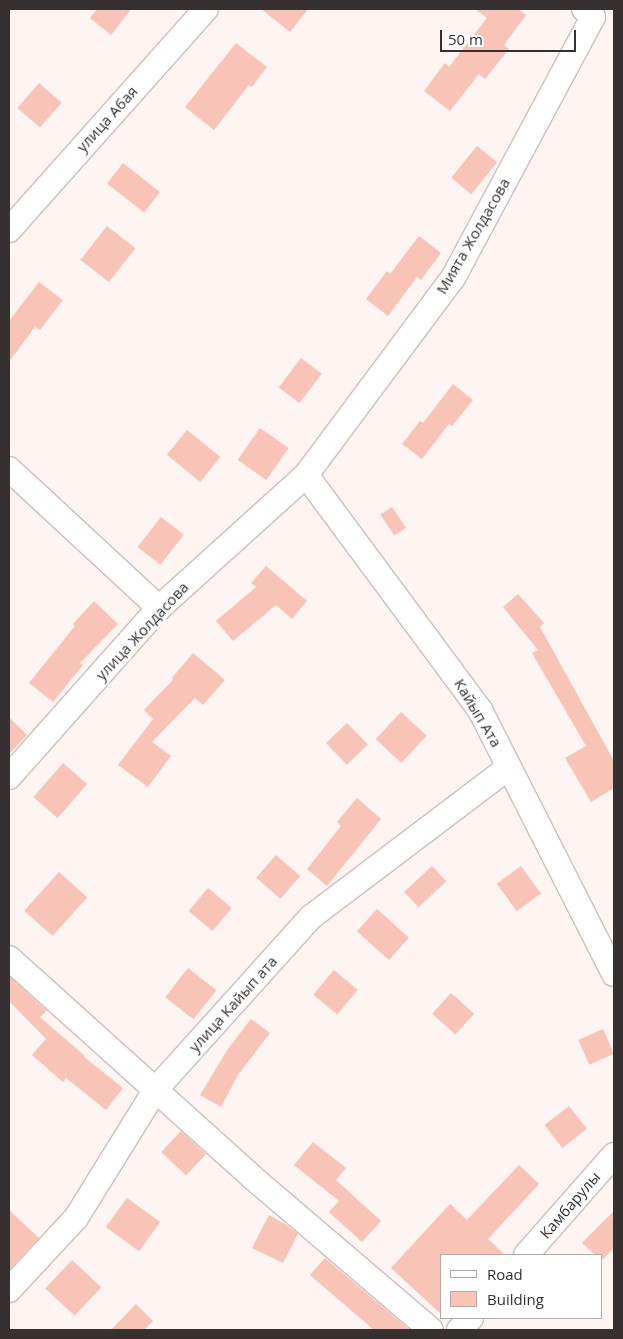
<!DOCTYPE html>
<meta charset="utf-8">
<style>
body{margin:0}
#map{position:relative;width:623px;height:1339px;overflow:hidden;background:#fef4f1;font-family:"Open Sans",sans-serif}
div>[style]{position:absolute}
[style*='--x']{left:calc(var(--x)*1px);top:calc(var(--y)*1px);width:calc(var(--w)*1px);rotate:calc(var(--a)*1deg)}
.building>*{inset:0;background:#f7c4b7;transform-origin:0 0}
.roads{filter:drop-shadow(1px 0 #cdc0bd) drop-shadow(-1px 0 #cdc0bd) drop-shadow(0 1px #cdc0bd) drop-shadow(0 -1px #cdc0bd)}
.minor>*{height:24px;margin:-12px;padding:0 12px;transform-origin:12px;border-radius:12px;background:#fff}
span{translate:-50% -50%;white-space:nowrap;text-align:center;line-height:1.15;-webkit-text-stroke:5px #fff;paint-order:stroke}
.street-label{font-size:15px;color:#363130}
.frame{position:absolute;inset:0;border:10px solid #363130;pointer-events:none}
.legend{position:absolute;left:440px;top:1254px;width:162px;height:65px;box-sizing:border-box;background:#fff;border:1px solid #afadac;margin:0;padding:6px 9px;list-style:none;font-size:15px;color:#363130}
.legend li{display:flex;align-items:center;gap:10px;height:25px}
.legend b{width:25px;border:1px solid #afadac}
.scale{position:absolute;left:440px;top:30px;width:136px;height:22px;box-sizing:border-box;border:2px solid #363130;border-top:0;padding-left:6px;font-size:15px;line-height:18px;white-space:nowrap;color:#363130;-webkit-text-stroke:4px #fff;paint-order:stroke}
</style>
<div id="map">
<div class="building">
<div style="clip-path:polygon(97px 9px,131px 9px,111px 35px,90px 18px)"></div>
<div style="clip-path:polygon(261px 9px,308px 9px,290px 32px)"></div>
<div style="clip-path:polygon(475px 9px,518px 9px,526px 15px,504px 45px,509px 49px,485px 79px,479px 74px,450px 111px,424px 91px,445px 63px,449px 67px,487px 18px)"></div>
<div style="clip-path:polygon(236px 43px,267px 67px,252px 87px,249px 85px,214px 130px,185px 107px)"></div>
<div style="left:39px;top:83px;width:30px;height:33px;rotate:41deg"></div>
<div style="left:477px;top:146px;width:26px;height:41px;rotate:39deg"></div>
<div style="left:123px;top:163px;width:47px;height:26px;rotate:38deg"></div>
<div style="left:107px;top:226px;width:36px;height:43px;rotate:38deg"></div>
<div style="clip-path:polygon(419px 236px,441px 253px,421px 280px,417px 277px,388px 316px,366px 299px,387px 271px,390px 274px)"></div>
<div style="clip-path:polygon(39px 282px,63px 300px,40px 330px,35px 327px,9px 362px,9px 321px)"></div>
<div style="left:301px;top:358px;width:26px;height:37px;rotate:37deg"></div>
<div style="clip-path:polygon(453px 384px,473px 400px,452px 426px,449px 424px,422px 459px,402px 444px,420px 421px,423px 423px)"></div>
<div style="left:260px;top:428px;width:35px;height:39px;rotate:35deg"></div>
<div style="left:187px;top:430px;width:43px;height:32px;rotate:39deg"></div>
<div style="left:392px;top:507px;width:25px;height:14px;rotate:56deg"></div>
<div style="left:161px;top:517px;width:29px;height:38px;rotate:38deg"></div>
<div style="clip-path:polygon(266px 566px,307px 601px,292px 619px,276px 605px,233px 641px,216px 621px,256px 587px,251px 583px)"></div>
<div style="clip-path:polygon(518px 594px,544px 623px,540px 627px,614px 761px,614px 788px,591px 802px,565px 758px,586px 746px,532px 653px,538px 650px,503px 607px)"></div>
<div style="clip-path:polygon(94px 601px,118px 624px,80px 663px,83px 665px,53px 702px,29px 683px,75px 626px,73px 624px)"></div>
<div style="clip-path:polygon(193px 653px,225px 680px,203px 705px,195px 698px,152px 742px,171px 756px,148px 787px,118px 765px,153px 719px,144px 710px,173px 680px,172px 678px)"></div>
<div style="left:401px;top:712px;width:35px;height:37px;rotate:43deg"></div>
<div style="clip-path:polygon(9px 717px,27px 735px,9px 754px)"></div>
<div style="left:347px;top:723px;width:30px;height:29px;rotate:46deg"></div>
<div style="left:63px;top:763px;width:32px;height:45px;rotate:41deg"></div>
<div style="clip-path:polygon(357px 798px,381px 819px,327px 886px,307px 869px,341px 826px,337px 822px)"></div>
<div style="left:276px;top:855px;width:32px;height:30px;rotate:41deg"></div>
<div style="left:432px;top:866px;width:21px;height:38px;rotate:47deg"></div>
<div style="left:521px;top:866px;width:34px;height:30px;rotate:54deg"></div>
<div style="left:59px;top:872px;width:38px;height:52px;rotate:42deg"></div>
<div style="left:208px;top:888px;width:31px;height:30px;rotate:40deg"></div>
<div style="left:377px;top:909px;width:43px;height:30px;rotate:42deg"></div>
<div style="left:188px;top:968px;width:36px;height:37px;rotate:38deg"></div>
<div style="left:334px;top:970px;width:31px;height:32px;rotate:40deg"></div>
<div style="clip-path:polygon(9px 976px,47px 1011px,40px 1017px,85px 1056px,84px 1057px,123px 1088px,106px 1110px,66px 1078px,63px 1082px,32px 1055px,46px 1039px,9px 1001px)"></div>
<div style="left:451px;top:993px;width:31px;height:28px;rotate:42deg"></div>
<div style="clip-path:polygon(251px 1019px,270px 1033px,238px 1075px,221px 1107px,200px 1095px,228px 1049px)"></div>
<div style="left:603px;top:1029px;width:27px;height:27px;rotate:66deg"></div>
<div style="left:569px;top:1106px;width:29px;height:31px;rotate:52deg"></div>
<div style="left:181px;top:1131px;width:34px;height:29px;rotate:43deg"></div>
<div style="clip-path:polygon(313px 1142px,346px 1168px,336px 1180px,381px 1221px,362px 1242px,329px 1212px,339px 1201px,294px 1165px)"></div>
<div style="clip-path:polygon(519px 1165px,539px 1184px,488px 1239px,505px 1255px,442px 1255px,442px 1315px,391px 1268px,450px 1204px,467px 1220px)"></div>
<div style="left:127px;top:1198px;width:41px;height:36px;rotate:36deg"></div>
<div style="clip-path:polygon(9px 1210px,39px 1238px,9px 1270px)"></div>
<div style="clip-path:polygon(614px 1211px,614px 1248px,602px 1260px,602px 1255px,595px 1255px,582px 1243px)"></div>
<div style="clip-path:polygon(269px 1215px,285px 1224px,298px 1234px,283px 1263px,252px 1248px)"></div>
<div style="clip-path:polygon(325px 1258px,410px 1330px,374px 1330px,310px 1275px)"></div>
<div style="left:72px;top:1260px;width:40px;height:39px;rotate:43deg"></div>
<div style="clip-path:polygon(136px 1304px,153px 1321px,144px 1330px,111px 1330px)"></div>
</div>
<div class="roads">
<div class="minor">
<div style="--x:9;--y:230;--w:296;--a:-48.3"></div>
<div style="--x:9;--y:469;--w:205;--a:42.8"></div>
<div style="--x:306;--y:475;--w:292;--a:53.5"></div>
<div style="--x:480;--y:710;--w:296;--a:63.1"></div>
<div style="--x:9;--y:777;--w:226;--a:-48.4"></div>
<div style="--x:159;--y:608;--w:198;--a:-42.1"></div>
<div style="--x:306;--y:475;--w:246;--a:-53.3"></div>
<div style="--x:453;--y:278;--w:296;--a:-61.8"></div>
<div style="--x:593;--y:17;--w:12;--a:-138"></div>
<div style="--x:9;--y:958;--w:327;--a:42"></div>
<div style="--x:252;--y:1177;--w:235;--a:40.5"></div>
<div style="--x:526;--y:1255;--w:133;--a:-48.7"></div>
<div style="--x:9;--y:1290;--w:98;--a:-47.1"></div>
<div style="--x:76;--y:1218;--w:152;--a:-58.2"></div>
<div style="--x:156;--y:1089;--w:232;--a:-48"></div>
<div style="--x:311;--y:917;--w:248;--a:-37.1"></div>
<div style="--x:459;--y:1330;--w:17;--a:-45"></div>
</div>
</div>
<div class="street-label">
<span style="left:107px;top:119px;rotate:-48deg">улица Абая</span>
<span style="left:473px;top:236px;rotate:-60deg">Мията Жолдасова</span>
<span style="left:142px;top:631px;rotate:-47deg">улица Жолдасова</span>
<span style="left:478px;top:713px;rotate:59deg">Кайып Ата</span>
<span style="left:233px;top:1004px;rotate:-48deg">улица Кайып ата</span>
<span style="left:570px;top:1205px;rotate:-49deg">Камбарулы</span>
</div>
<div class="frame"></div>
<ul class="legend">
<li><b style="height:6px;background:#fff"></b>Road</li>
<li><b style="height:14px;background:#f7c4b7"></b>Building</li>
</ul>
<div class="scale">50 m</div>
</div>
